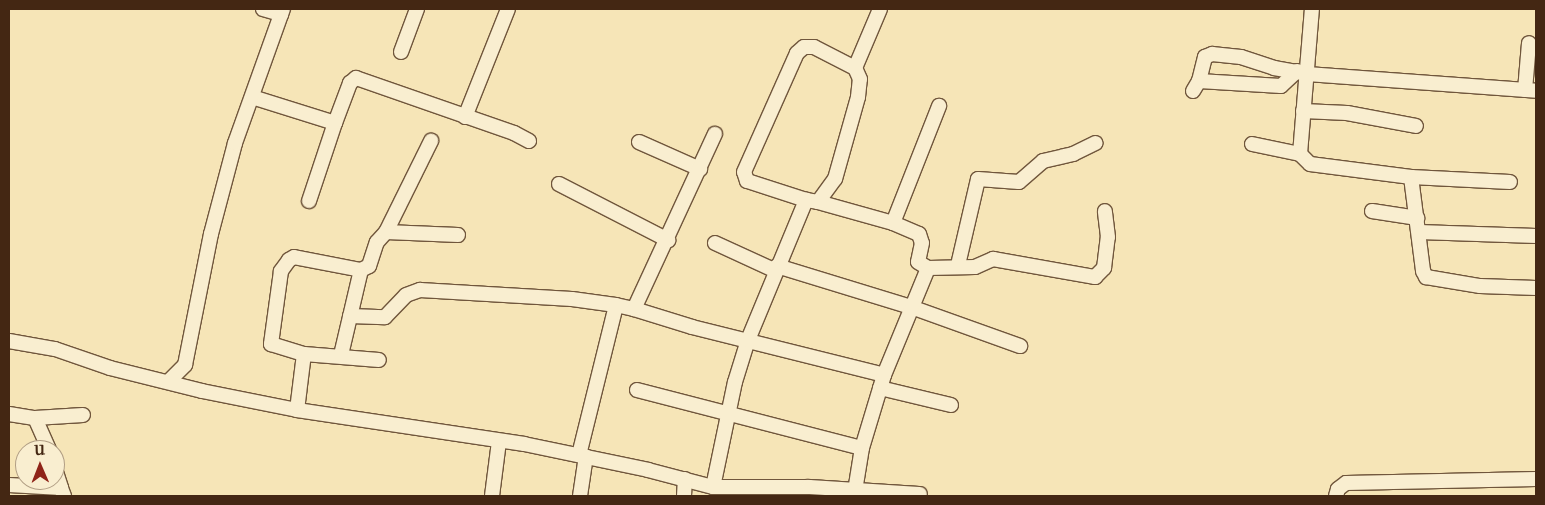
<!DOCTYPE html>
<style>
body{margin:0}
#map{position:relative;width:1545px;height:505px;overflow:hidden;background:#f6e5b7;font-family:"IM FELL French Canon",serif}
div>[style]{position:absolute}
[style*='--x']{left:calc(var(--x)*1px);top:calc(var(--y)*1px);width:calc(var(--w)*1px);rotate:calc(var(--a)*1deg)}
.roads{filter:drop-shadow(1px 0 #70563c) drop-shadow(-1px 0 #70563c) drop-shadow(0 1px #70563c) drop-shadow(0 -1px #70563c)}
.street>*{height:14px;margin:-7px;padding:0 7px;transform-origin:7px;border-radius:7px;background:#f9eed0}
span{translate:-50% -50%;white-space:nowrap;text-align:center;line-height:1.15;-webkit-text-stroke:5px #f9eed0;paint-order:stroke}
.frame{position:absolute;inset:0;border:10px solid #442713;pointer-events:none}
.north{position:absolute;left:15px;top:440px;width:50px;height:50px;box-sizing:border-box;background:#f9eed0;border:1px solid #b19e84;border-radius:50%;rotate:359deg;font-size:14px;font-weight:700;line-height:20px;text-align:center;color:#442713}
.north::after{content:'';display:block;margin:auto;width:18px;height:22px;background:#8f2418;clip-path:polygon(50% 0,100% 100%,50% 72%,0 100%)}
</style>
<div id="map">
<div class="roads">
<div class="street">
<div style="--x:263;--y:9;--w:19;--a:16"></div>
<div style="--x:401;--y:52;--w:46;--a:-69.6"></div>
<div style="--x:1199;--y:81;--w:82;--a:3.5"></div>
<div style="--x:1281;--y:86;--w:22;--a:-43"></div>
<div style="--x:1525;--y:90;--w:47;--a:-85.1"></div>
<div style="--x:1193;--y:91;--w:12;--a:-59"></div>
<div style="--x:1199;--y:81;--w:25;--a:-76"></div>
<div style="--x:1205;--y:57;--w:8;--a:-23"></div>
<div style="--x:1212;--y:54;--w:29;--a:6"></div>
<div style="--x:1241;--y:57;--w:35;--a:18"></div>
<div style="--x:1274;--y:68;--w:34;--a:10"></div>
<div style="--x:1307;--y:74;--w:230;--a:4.2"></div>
<div style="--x:252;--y:97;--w:87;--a:17.4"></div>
<div style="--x:335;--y:123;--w:43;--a:-69.4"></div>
<div style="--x:350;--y:83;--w:8;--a:-40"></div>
<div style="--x:356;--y:78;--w:167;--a:19.2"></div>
<div style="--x:514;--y:133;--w:17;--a:28"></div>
<div style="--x:1303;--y:111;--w:44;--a:2.6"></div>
<div style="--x:1347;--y:113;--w:70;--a:10.7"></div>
<div style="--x:465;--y:117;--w:116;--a:-68.3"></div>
<div style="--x:639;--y:142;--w:67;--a:23.9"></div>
<div style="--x:1252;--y:144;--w:49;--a:11.8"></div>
<div style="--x:1300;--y:154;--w:14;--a:45"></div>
<div style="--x:1310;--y:164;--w:102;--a:7.3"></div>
<div style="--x:1411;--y:177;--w:99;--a:2.9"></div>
<div style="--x:1300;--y:154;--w:145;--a:-85.3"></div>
<div style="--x:1411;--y:177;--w:95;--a:82.7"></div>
<div style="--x:1423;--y:271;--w:7;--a:63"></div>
<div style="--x:1426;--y:277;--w:55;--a:9.5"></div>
<div style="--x:1480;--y:286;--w:56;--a:2"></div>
<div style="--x:559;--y:184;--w:123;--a:27.2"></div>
<div style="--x:806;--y:200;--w:62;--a:-162.1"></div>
<div style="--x:747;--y:181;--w:9;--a:-108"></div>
<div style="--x:744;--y:172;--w:130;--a:-66"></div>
<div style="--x:797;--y:53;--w:9;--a:-41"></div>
<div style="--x:804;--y:47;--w:10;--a:0"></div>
<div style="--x:814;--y:47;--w:46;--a:27.1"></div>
<div style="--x:309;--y:201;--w:82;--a:-71.6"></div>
<div style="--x:818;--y:202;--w:78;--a:15.6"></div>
<div style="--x:893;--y:223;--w:28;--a:23"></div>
<div style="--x:919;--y:234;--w:9;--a:72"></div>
<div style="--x:922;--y:243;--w:19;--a:102"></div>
<div style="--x:918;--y:262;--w:12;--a:31"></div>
<div style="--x:1372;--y:211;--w:46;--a:8.8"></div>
<div style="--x:893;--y:223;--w:126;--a:-68.5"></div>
<div style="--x:386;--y:232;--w:72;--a:2.4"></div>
<div style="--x:1419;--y:232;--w:117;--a:2"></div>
<div style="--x:715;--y:243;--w:65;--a:24.6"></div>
<div style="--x:958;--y:265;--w:88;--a:-76.9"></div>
<div style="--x:978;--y:179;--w:41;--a:4.2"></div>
<div style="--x:1019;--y:182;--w:32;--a:-41"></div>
<div style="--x:1043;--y:161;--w:31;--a:-13"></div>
<div style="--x:1073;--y:154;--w:25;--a:-26"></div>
<div style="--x:777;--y:266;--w:140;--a:17"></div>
<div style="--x:911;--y:307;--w:116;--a:19.7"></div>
<div style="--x:361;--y:270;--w:68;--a:-169"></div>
<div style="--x:294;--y:257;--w:6;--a:149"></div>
<div style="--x:289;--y:260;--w:14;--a:126"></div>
<div style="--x:281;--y:271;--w:74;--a:97.8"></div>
<div style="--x:271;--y:344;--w:34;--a:17"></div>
<div style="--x:304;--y:354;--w:75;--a:4.6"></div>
<div style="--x:634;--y:309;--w:61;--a:17.2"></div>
<div style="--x:692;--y:327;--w:198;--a:14"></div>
<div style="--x:350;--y:316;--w:35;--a:2"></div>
<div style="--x:385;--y:317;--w:30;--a:-46"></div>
<div style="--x:406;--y:295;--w:15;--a:-20"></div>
<div style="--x:420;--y:290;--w:152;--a:3.4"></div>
<div style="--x:572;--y:299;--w:44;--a:7.8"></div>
<div style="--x:9;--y:341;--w:47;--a:9.9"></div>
<div style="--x:55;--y:349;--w:58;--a:19.1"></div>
<div style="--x:110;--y:368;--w:95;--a:14"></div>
<div style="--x:202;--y:391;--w:97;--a:11.3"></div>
<div style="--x:297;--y:410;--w:230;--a:8.5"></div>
<div style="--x:524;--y:444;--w:127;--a:11.8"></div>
<div style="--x:648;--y:470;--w:67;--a:14.7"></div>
<div style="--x:713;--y:487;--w:96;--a:0"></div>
<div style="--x:809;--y:487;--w:111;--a:3.6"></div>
<div style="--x:341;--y:355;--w:87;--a:-76.8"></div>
<div style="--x:361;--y:270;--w:9;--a:-27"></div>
<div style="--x:369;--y:266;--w:25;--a:-72"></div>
<div style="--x:377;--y:242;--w:13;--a:-48"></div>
<div style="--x:386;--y:232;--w:102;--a:-63.7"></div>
<div style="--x:169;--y:381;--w:23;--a:-45"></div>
<div style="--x:185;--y:365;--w:134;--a:-78.8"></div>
<div style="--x:211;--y:234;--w:94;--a:-75.2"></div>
<div style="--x:235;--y:143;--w:142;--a:-70.3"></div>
<div style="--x:880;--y:388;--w:73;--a:13.5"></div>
<div style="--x:637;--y:390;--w:232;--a:14.5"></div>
<div style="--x:297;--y:410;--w:56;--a:-82.9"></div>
<div style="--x:9;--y:414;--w:26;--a:9"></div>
<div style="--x:35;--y:418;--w:35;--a:66"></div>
<div style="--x:35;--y:418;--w:48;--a:-3.6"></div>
<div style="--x:579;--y:455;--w:154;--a:-76.1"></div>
<div style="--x:616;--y:305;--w:18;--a:13"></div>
<div style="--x:634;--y:309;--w:193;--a:-65.2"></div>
<div style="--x:55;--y:469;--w:20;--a:72"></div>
<div style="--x:9;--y:485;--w:52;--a:3.3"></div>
<div style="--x:61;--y:488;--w:9;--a:69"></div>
<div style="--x:713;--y:487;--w:107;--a:-78.2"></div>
<div style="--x:735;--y:382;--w:44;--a:-72.8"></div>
<div style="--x:748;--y:340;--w:152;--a:-67.5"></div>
<div style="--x:806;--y:200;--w:12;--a:9"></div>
<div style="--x:818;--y:202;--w:29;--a:-54"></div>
<div style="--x:835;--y:179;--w:85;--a:-74.3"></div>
<div style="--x:858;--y:97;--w:18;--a:-84"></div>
<div style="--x:860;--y:79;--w:12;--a:-114"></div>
<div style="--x:855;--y:68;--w:64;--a:-67"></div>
<div style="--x:855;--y:491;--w:44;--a:-80.8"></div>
<div style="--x:862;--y:448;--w:76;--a:-73.2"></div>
<div style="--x:884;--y:375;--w:116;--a:-67.6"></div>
<div style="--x:928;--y:268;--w:47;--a:-1.2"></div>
<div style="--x:975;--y:267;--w:20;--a:-24"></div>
<div style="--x:993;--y:259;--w:104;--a:10"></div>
<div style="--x:1095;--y:277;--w:13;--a:-45"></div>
<div style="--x:1104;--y:268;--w:31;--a:-83"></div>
<div style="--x:1108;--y:237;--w:26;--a:-97"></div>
<div style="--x:492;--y:496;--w:55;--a:-82.7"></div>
<div style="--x:580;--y:496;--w:40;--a:-81.5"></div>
<div style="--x:684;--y:496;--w:17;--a:-87"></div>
<div style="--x:1336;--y:496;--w:7;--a:-74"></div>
<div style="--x:1338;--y:489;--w:10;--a:-37"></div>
<div style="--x:1346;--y:483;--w:190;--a:-1.2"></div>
</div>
</div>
<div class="frame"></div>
<div class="north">U</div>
</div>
